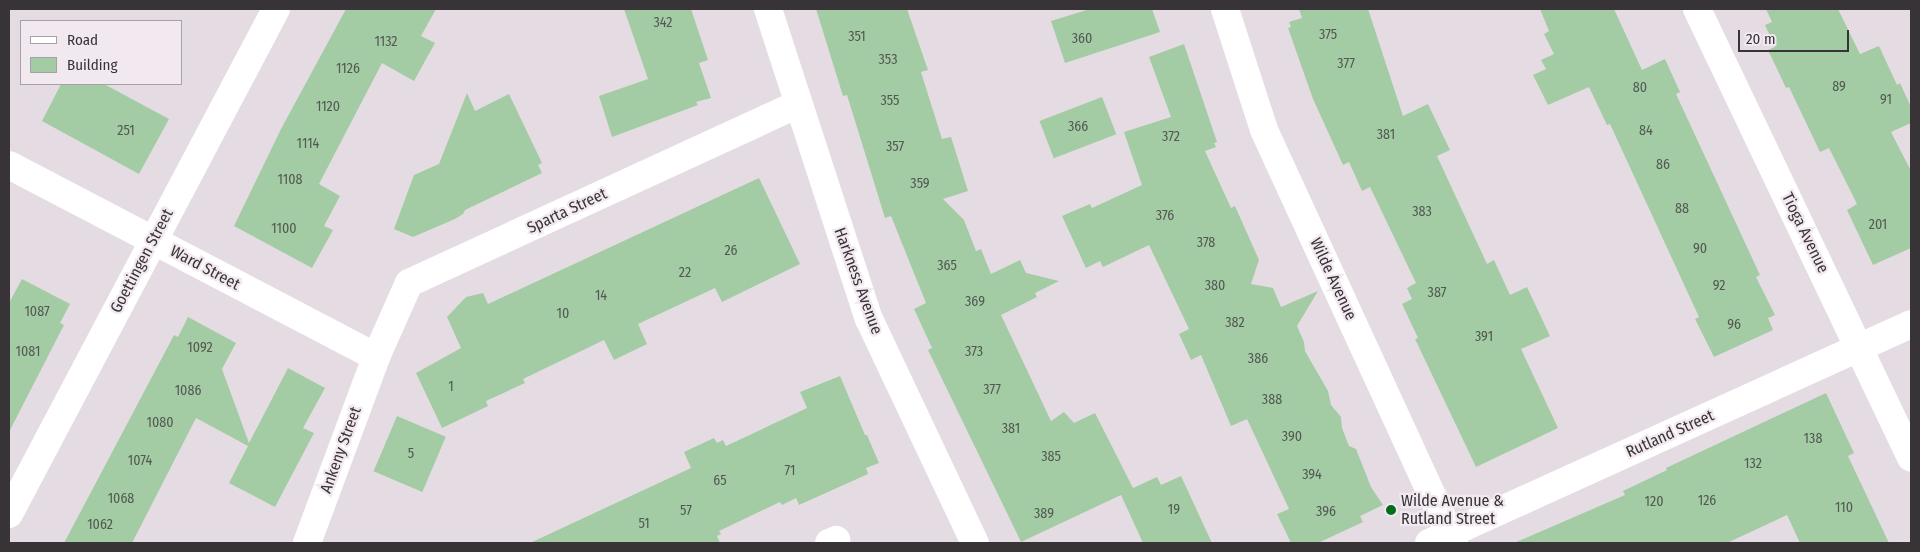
<!DOCTYPE html>
<style>
body{margin:0}
#map{position:relative;width:1920px;height:552px;overflow:hidden;background:#e5dce3;font-family:"Fira Sans Condensed",sans-serif}
div>[style]{position:absolute}
[style*='--x']{left:calc(var(--x)*1px);top:calc(var(--y)*1px);width:calc(var(--w)*1px);rotate:calc(var(--a)*1deg)}
.building>*{inset:0;background:#a3cca4;transform-origin:0 0}
.minor>*{height:28px;margin:-14px;padding:0 14px;transform-origin:14px;border-radius:14px;background:#fff}
.dots>*{width:14px;height:14px;translate:-50% -50%;box-sizing:border-box;border:2px solid #f2e9f0;border-radius:50%}
span{translate:-50% -50%;white-space:nowrap;text-align:center;line-height:1.15;-webkit-text-stroke:4.5px #f2e9f0;paint-order:stroke}
.number-label{font-size:14px;color:#525952}
.number-label span{-webkit-text-stroke-width:0}
.street-label{font-size:16px;color:#373336}
.poi-label{font-size:16px;color:#373336}
.left{translate:0 -50%;text-align:left}
.frame{position:absolute;inset:0;border:10px solid #373336;pointer-events:none}
.legend{position:absolute;left:20px;top:20px;width:162px;height:65px;box-sizing:border-box;background:#f2e9f0;border:1px solid #a7a0a6;margin:0;padding:6px 9px;list-style:none;font-size:15px;color:#373336}
.legend li{display:flex;align-items:center;gap:10px;height:25px}
.legend b{width:25px;border:1px solid #a7a0a6}
.scale{position:absolute;left:1738px;top:30px;width:111px;height:22px;box-sizing:border-box;border:2px solid #373336;border-top:0;padding-left:6px;font-size:15px;line-height:18px;white-space:nowrap;color:#373336;-webkit-text-stroke:4px #f2e9f0;paint-order:stroke}
</style>
<div id="map">
<div class="building">
<div style="clip-path:polygon(346px 9px,436px 9px,421px 36px,435px 43px,414px 81px,382px 63px,319px 184px,340px 196px,324px 226px,333px 230px,312px 268px,234px 226px,281px 129px)"></div>
<div style="clip-path:polygon(624px 9px,691px 9px,708px 60px,699px 63px,711px 98px,696px 102px,698px 105px,612px 137px,599px 96px,648px 79px)"></div>
<div style="clip-path:polygon(816px 9px,907px 9px,928px 70px,921px 72px,942px 139px,951px 137px,968px 191px,943px 199px,964px 220px,976px 251px,981px 249px,991px 274px,1020px 260px,1026px 273px,1059px 281px,1035px 293px,1037px 297px,1001px 315px,1051px 421px,1064px 412px,1074px 423px,1095px 413px,1133px 488px,1157px 477px,1161px 485px,1181px 476px,1212px 543px,1143px 543px,1121px 495px,1021px 542px,928px 350px,932px 348px,914px 309px,926px 303px,891px 216px,885px 218px,847px 95px,843px 96px)"></div>
<div style="clip-path:polygon(1090px 9px,1152px 9px,1160px 32px,1065px 63px,1051px 21px)"></div>
<div style="clip-path:polygon(1299px 9px,1368px 9px,1403px 116px,1428px 104px,1450px 150px,1437px 156px,1487px 264px,1494px 260px,1510px 295px,1527px 287px,1550px 336px,1521px 349px,1558px 428px,1476px 467px,1415px 339px,1418px 338px,1402px 304px,1412px 299px,1407px 288px,1416px 283px,1370px 187px,1362px 191px,1349px 162px,1343px 165px,1313px 99px,1288px 28px,1291px 27px,1289px 22px,1302px 18px)"></div>
<div style="clip-path:polygon(1540px 9px,1614px 9px,1642px 70px,1665px 59px,1680px 92px,1676px 94px,1760px 275px,1756px 277px,1775px 315px,1768px 318px,1773px 330px,1714px 357px,1695px 319px,1699px 317px,1681px 278px,1610px 124px,1607px 125px,1589px 87px,1548px 105px,1533px 75px,1546px 69px,1541px 60px,1554px 54px,1544px 34px,1549px 31px)"></div>
<div style="clip-path:polygon(1766px 9px,1838px 9px,1860px 54px,1879px 46px,1897px 85px,1900px 83px,1911px 107px,1911px 123px,1891px 132px,1911px 171px,1911px 248px,1873px 265px,1847px 210px,1857px 204px,1829px 148px,1820px 152px,1789px 87px,1786px 88px,1768px 50px,1775px 47px,1765px 25px,1772px 22px)"></div>
<div style="clip-path:polygon(1184px 44px,1217px 142px,1214px 143px,1216px 147px,1205px 151px,1231px 208px,1235px 206px,1259px 260px,1251px 284px,1273px 288px,1281px 307px,1318px 291px,1297px 326px,1304px 342px,1305px 351px,1328px 391px,1331px 405px,1341px 417px,1342px 428px,1349px 446px,1356px 449px,1371px 487px,1383px 505px,1360px 516px,1363px 522px,1318px 543px,1291px 543px,1277px 514px,1289px 509px,1247px 419px,1231px 426px,1201px 355px,1191px 360px,1179px 334px,1189px 329px,1149px 245px,1103px 267px,1100px 261px,1086px 268px,1062px 216px,1090px 204px,1092px 208px,1142px 185px,1124px 132px,1171px 117px,1149px 57px)"></div>
<div style="clip-path:polygon(61px 84px,104px 84px,169px 119px,139px 174px,42px 121px)"></div>
<div style="clip-path:polygon(467px 93px,475px 111px,509px 94px,542px 163px,538px 165px,542px 173px,465px 210px,463px 214px,455px 219px,413px 237px,394px 229px,414px 175px,439px 164px)"></div>
<div style="left:1102px;top:97px;width:40px;height:67px;rotate:69deg"></div>
<div style="clip-path:polygon(759px 178px,800px 264px,722px 302px,715px 288px,638px 324px,647px 344px,614px 360px,604px 340px,523px 379px,525px 383px,486px 401px,488px 406px,442px 428px,416px 373px,461px 348px,447px 317px,466px 297px,483px 293px,488px 304px)"></div>
<div style="clip-path:polygon(22px 279px,70px 304px,60px 323px,64px 325px,9px 432px,9px 303px)"></div>
<div style="clip-path:polygon(188px 317px,236px 343px,222px 369px,249px 443px,288px 368px,325px 388px,303px 428px,314px 433px,275px 507px,229px 483px,248px 446px,196px 418px,132px 543px,64px 543px,154px 373px,174px 335px,178px 337px)"></div>
<div style="clip-path:polygon(840px 376px,865px 435px,867px 435px,879px 463px,866px 468px,868px 474px,799px 505px,796px 498px,782px 505px,780px 502px,719px 531px,721px 534px,717px 536px,720px 543px,530px 543px,691px 468px,684px 452px,714px 438px,717px 443px,723px 440px,726px 446px,807px 408px,800px 392px)"></div>
<div style="clip-path:polygon(1826px 393px,1854px 453px,1848px 456px,1889px 543px,1800px 543px,1787px 515px,1727px 543px,1514px 543px,1625px 495px,1623px 491px,1667px 470px,1666px 468px)"></div>
<div style="left:397px;top:416px;width:53px;height:60px;rotate:23deg"></div>
</div>
<div class="minor">
<div style="--x:768;--y:9;--w:326;--a:72"></div>
<div style="--x:869;--y:319;--w:248;--a:64.7"></div>
<div style="--x:1225;--y:9;--w:127;--a:72.1"></div>
<div style="--x:1264;--y:130;--w:455;--a:65.3"></div>
<div style="--x:1697;--y:9;--w:497;--a:64.5"></div>
<div style="--x:9;--y:165;--w:414;--a:27.6"></div>
<div style="--x:9;--y:514;--w:571;--a:-62.13"></div>
<div style="--x:307;--y:543;--w:198;--a:-69.6"></div>
<div style="--x:376;--y:357;--w:81;--a:-66"></div>
<div style="--x:409;--y:283;--w:428;--a:-24.7"></div>
<div style="--x:829;--y:543;--w:8;--a:-23"></div>
<div style="--x:1429;--y:543;--w:529;--a:-24.43"></div>
</div>
<div class="dots">
<div style="left:1391px;top:510px;background:#016d1c"></div>
</div>
<div class="number-label">
<span style="left:663px;top:23px">342</span>
<span style="left:1328px;top:35px">375</span>
<span style="left:857px;top:37px">351</span>
<span style="left:1082px;top:39px">360</span>
<span style="left:386px;top:42px">1132</span>
<span style="left:888px;top:60px">353</span>
<span style="left:1346px;top:64px">377</span>
<span style="left:348px;top:69px">1126</span>
<span style="left:1839px;top:87px">89</span>
<span style="left:1640px;top:88px">80</span>
<span style="left:1886px;top:100px">91</span>
<span style="left:890px;top:101px">355</span>
<span style="left:328px;top:107px">1120</span>
<span style="left:1078px;top:127px">366</span>
<span style="left:126px;top:131px">251</span>
<span style="left:1646px;top:131px">84</span>
<span style="left:1386px;top:135px">381</span>
<span style="left:1171px;top:137px">372</span>
<span style="left:308px;top:144px">1114</span>
<span style="left:895px;top:147px">357</span>
<span style="left:1663px;top:165px">86</span>
<span style="left:290px;top:180px">1108</span>
<span style="left:920px;top:184px">359</span>
<span style="left:1682px;top:209px">88</span>
<span style="left:1422px;top:212px">383</span>
<span style="left:1165px;top:216px">376</span>
<span style="left:1878px;top:225px">201</span>
<span style="left:284px;top:229px">1100</span>
<span style="left:1206px;top:243px">378</span>
<span style="left:1700px;top:249px">90</span>
<span style="left:731px;top:251px">26</span>
<span style="left:947px;top:266px">365</span>
<span style="left:685px;top:273px">22</span>
<span style="left:1215px;top:286px">380</span>
<span style="left:1719px;top:286px">92</span>
<span style="left:1437px;top:293px">387</span>
<span style="left:601px;top:296px">14</span>
<span style="left:975px;top:302px">369</span>
<span style="left:37px;top:312px">1087</span>
<span style="left:563px;top:314px">10</span>
<span style="left:1235px;top:323px">382</span>
<span style="left:1734px;top:325px">96</span>
<span style="left:1484px;top:337px">391</span>
<span style="left:200px;top:348px">1092</span>
<span style="left:28px;top:352px">1081</span>
<span style="left:974px;top:352px">373</span>
<span style="left:1258px;top:359px">386</span>
<span style="left:451px;top:387px">1</span>
<span style="left:992px;top:390px">377</span>
<span style="left:188px;top:391px">1086</span>
<span style="left:1272px;top:400px">388</span>
<span style="left:160px;top:423px">1080</span>
<span style="left:1011px;top:429px">381</span>
<span style="left:1292px;top:437px">390</span>
<span style="left:1813px;top:439px">138</span>
<span style="left:411px;top:454px">5</span>
<span style="left:1051px;top:457px">385</span>
<span style="left:140px;top:461px">1074</span>
<span style="left:1753px;top:464px">132</span>
<span style="left:790px;top:471px">71</span>
<span style="left:1312px;top:475px">394</span>
<span style="left:720px;top:481px">65</span>
<span style="left:121px;top:499px">1068</span>
<span style="left:1707px;top:501px">126</span>
<span style="left:1654px;top:502px">120</span>
<span style="left:1844px;top:508px">110</span>
<span style="left:1174px;top:510px">19</span>
<span style="left:686px;top:511px">57</span>
<span style="left:1326px;top:512px">396</span>
<span style="left:1044px;top:514px">389</span>
<span style="left:644px;top:524px">51</span>
<span style="left:100px;top:525px">1062</span>
</div>
<div class="street-label">
<span style="left:567px;top:211px;rotate:-25deg">Sparta Street</span>
<span style="left:1805px;top:233px;rotate:64deg">Tioga Avenue</span>
<span style="left:142px;top:261px;rotate:-62deg">Goettingen Street</span>
<span style="left:205px;top:268px;rotate:28deg">Ward Street</span>
<span style="left:1333px;top:279px;rotate:65deg">Wilde Avenue</span>
<span style="left:858px;top:281px;rotate:70deg">Harkness Avenue</span>
<span style="left:1670px;top:434px;rotate:-24deg">Rutland Street</span>
<span style="left:341px;top:450px;rotate:-70deg">Ankeny Street</span>
</div>
<div class="poi-label">
<span class="left" style="left:1401px;top:510px">Wilde Avenue &amp;<br>Rutland Street</span>
</div>
<div class="frame"></div>
<ul class="legend">
<li><b style="height:6px;background:#fff"></b>Road</li>
<li><b style="height:14px;background:#a3cca4"></b>Building</li>
</ul>
<div class="scale">20 m</div>
</div>
